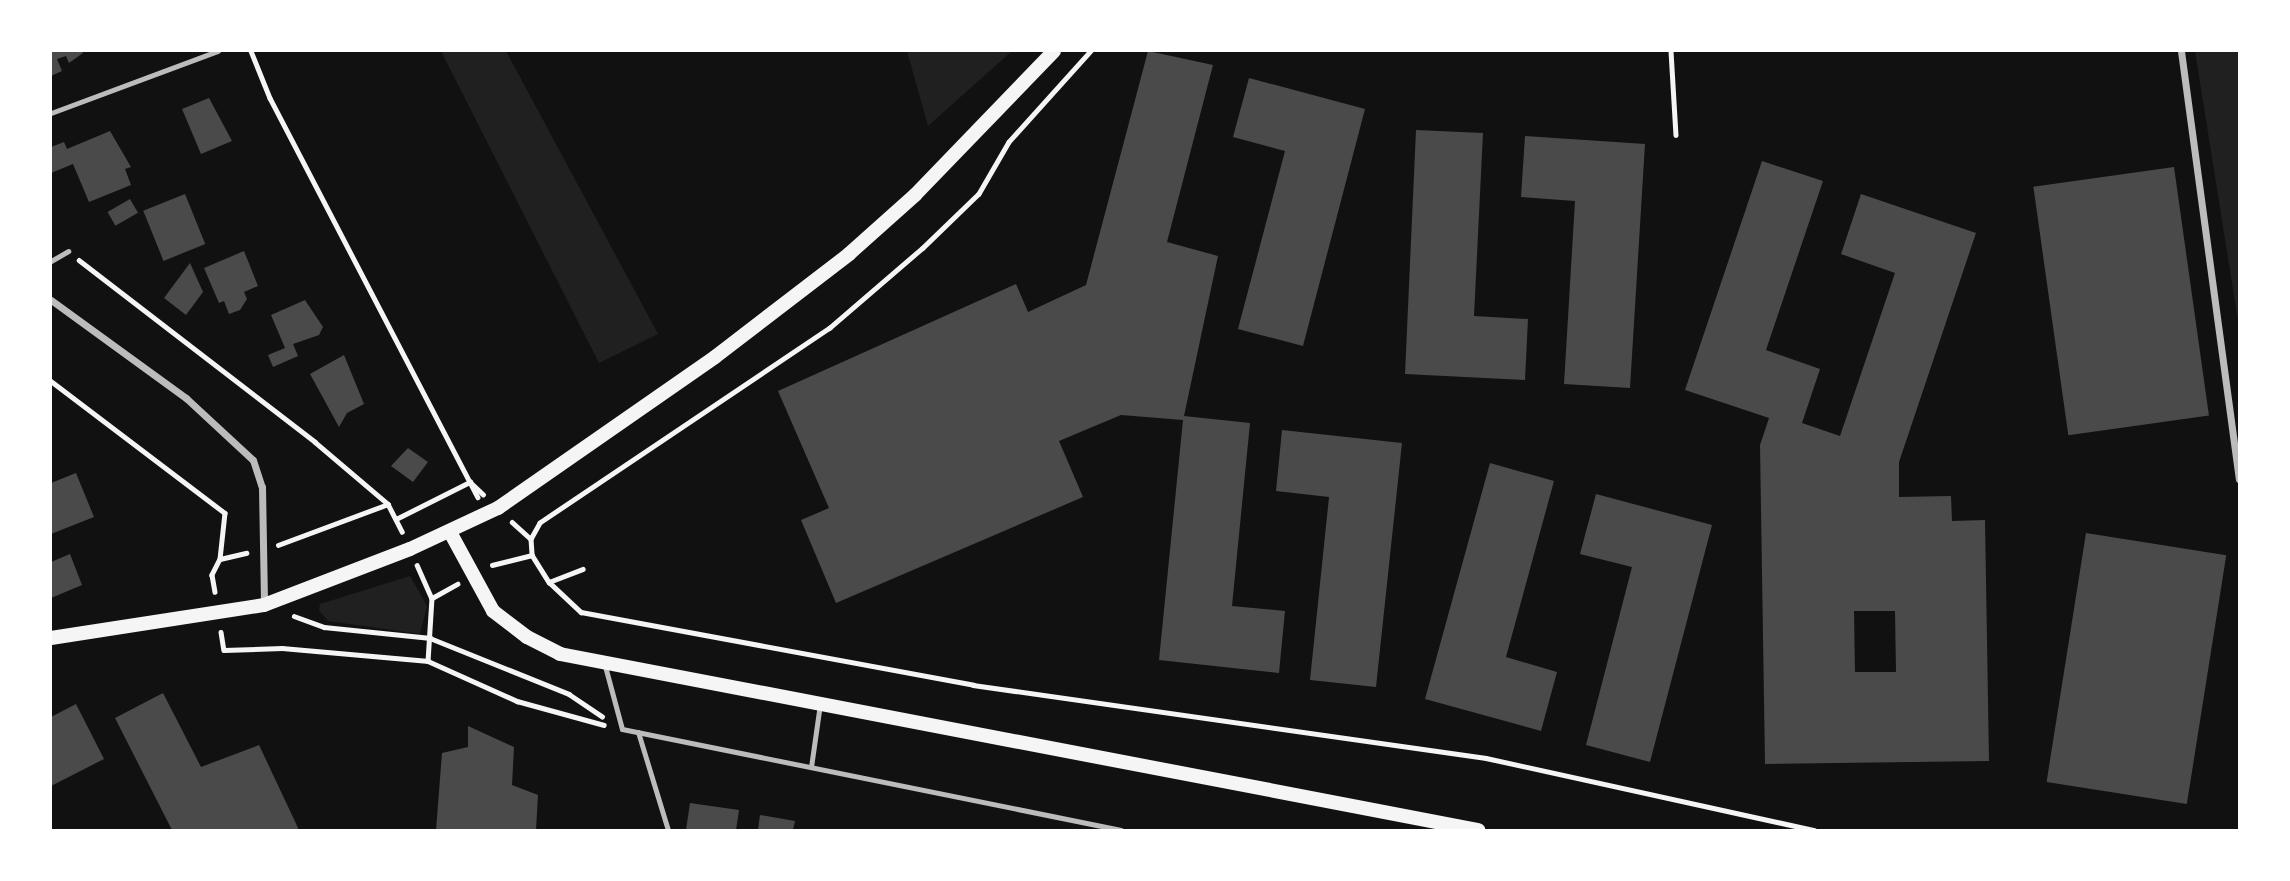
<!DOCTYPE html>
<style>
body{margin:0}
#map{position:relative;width:2290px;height:881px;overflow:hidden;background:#111;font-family:"PT Sans Narrow",sans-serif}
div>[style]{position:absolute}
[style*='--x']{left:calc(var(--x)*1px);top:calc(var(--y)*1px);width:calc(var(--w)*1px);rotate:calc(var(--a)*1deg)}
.green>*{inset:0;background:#202020}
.building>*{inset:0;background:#4a4a4a;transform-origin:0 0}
.path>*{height:4.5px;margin:-2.25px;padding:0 2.25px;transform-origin:2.25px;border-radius:2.25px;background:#f5f5f5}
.service>*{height:5px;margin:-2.5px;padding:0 2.5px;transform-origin:2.5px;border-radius:2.5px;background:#bcbcbc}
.minor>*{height:7px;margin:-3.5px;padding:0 3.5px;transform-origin:3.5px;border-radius:3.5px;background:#bcbcbc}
.secondary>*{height:14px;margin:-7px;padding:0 7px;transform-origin:7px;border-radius:7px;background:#f5f5f5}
span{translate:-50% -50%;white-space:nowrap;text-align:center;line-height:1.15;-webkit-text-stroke:5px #fff;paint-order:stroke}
.frame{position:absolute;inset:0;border:52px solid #fff;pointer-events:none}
</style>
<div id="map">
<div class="green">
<div style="clip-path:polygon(441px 51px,506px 51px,658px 334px,599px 363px)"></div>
<div style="clip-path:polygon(907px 51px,1012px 51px,928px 126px)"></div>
<div style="clip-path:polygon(2195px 51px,2239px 51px,2239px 327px)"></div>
<div style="clip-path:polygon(410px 576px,427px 606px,420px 634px,328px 621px,319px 610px,320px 604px)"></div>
</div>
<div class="building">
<div style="clip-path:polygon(51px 51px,82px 51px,83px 53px,69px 63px,66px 56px,57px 59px,62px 71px,51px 76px)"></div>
<div style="clip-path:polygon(1148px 51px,1213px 65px,1167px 242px,1218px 256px,1184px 416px,1250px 423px,1232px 606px,1285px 611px,1279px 673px,1159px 660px,1183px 420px,1121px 415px,1059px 441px,1083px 497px,836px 603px,801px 520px,829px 508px,778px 391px,1016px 284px,1028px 312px,1086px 285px)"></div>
<div style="clip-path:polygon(1249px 78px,1365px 109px,1303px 346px,1238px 329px,1285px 151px,1233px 137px)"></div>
<div style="clip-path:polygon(209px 98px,232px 141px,201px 154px,182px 109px)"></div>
<div style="clip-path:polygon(1416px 130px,1483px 133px,1474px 316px,1528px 319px,1525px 380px,1405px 374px)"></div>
<div style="clip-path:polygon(110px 131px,131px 167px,125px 169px,131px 185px,89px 202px,73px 164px,51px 173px,51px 147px,64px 142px,67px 149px)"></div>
<div style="clip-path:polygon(1525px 136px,1645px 144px,1630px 388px,1564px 384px,1575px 201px,1521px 197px)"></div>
<div style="clip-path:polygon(evenodd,1762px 161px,1823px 181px,1766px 350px,1820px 369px,1802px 423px,1840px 436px,1895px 273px,1841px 254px,1861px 194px,1976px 233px,1899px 462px,1899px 497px,1951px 496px,1952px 521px,1985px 520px,1989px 761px,1765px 764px,1760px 445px,1769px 418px,1685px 390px,1762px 161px,1854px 611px,1895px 611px,1896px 672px,1855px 672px,1854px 611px)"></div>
<div style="left:2174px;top:167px;width:251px;height:142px;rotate:82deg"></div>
<div style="left:185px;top:194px;width:54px;height:45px;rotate:68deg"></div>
<div style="left:130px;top:199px;width:16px;height:26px;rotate:60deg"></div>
<div style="clip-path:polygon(244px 251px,258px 286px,244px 292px,247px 299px,240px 310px,229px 314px,224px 301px,219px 303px,204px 268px)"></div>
<div style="clip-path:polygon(190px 263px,203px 292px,186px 315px,164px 298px)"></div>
<div style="clip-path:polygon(305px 300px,323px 327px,319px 335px,293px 344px,298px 356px,273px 367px,268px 355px,285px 348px,271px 315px)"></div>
<div style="clip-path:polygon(344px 355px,364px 404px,347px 413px,339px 427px,310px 374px)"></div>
<div style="clip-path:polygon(1282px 430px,1402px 443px,1376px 687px,1310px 680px,1329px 497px,1276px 491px)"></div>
<div style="clip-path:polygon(408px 448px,428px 462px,413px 482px,391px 466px)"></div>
<div style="clip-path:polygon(1490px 463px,1554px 481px,1506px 657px,1557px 672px,1541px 731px,1425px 699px)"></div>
<div style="clip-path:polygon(76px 473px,94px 517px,51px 534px,51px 483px)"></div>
<div style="clip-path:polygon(1596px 494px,1712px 525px,1650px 762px,1586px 745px,1632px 567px,1580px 554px)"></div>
<div style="left:2086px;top:533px;width:142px;height:252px;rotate:9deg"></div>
<div style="clip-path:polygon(70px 554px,82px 585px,51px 598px,51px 562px)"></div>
<div style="clip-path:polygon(163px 693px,201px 767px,259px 745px,299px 830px,172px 830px,115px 718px)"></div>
<div style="clip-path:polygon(76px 704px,104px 759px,51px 786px,51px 717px)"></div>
<div style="clip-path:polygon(468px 726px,514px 747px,512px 785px,538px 795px,536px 830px,436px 830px,442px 753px,468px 747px)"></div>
<div style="clip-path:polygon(690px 803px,739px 810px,736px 830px,686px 830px)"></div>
<div style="clip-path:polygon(760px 815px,795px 821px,793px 830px,758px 830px)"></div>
</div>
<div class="path">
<div style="--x:251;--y:51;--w:51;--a:68"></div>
<div style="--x:270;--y:98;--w:450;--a:62.5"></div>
<div style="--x:1091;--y:51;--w:122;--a:132"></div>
<div style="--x:1009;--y:142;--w:60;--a:120"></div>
<div style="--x:979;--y:194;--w:78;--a:136"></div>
<div style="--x:923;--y:248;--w:123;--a:139.3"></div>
<div style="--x:830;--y:328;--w:349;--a:146.1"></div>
<div style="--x:540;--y:523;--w:18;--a:119"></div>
<div style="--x:531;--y:539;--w:16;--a:86"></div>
<div style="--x:532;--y:555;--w:32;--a:58"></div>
<div style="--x:549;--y:582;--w:44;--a:43.2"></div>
<div style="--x:581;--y:612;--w:399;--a:10.5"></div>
<div style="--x:973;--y:685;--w:518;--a:8.1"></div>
<div style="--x:1486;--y:758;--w:336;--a:12.4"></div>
<div style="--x:1671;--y:51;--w:84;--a:86.6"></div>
<div style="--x:79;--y:260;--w:298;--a:37.6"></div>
<div style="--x:315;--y:442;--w:96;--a:40.3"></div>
<div style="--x:388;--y:504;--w:31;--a:63"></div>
<div style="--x:51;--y:381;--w:218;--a:37.2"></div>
<div style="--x:225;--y:513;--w:46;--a:96.2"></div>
<div style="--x:220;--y:559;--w:18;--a:117"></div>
<div style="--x:212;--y:575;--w:17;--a:80"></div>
<div style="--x:396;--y:519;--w:83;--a:-26.6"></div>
<div style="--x:470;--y:482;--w:18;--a:43"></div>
<div style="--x:512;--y:522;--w:25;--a:42"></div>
<div style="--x:278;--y:545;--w:117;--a:-20.4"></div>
<div style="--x:220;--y:559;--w:27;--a:-13"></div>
<div style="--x:417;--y:565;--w:36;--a:66"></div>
<div style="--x:432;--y:598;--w:63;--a:93.6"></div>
<div style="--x:492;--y:565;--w:41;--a:-14"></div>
<div style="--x:549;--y:582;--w:36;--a:-21"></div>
<div style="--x:432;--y:598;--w:29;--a:-29"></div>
<div style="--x:294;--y:616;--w:32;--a:20"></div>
<div style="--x:324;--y:627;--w:107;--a:5.9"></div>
<div style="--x:430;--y:638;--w:150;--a:21.9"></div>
<div style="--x:569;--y:694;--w:40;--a:34"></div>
<div style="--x:221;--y:632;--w:18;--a:81"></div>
<div style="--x:224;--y:650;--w:58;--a:-2"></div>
<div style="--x:282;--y:648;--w:147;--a:5.1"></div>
<div style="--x:428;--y:661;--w:98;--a:24.2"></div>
<div style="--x:517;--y:701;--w:90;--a:15.4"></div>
</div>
<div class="service">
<div style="--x:51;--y:113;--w:178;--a:-20.4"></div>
<div style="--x:51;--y:261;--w:20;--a:-30"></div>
<div style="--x:605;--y:666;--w:65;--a:74.9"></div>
<div style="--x:622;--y:729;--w:509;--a:11.44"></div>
<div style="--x:638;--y:732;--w:102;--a:73"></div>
<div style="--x:811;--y:767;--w:64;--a:-81.9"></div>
</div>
<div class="minor">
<div style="--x:2181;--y:51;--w:432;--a:82.3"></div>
<div style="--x:51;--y:300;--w:167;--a:36"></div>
<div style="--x:186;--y:398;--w:91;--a:42.8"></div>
<div style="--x:253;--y:460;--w:28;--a:72"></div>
<div style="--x:262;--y:487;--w:118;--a:89"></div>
</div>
<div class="secondary">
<div style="--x:450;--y:532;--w:90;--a:61.4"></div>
<div style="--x:493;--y:611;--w:43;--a:37.4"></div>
<div style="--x:527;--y:637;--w:37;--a:27"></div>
<div style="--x:560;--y:654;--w:935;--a:10.85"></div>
<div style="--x:51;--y:638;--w:216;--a:-8.8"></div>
<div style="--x:264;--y:605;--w:156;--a:-21"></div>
<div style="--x:410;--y:549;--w:97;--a:-25"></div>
<div style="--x:498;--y:508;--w:264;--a:-34.8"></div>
<div style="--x:715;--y:357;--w:169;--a:-37.5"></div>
<div style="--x:849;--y:254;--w:89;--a:-41.8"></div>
<div style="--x:915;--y:195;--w:200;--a:-46"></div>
</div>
<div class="frame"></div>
</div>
